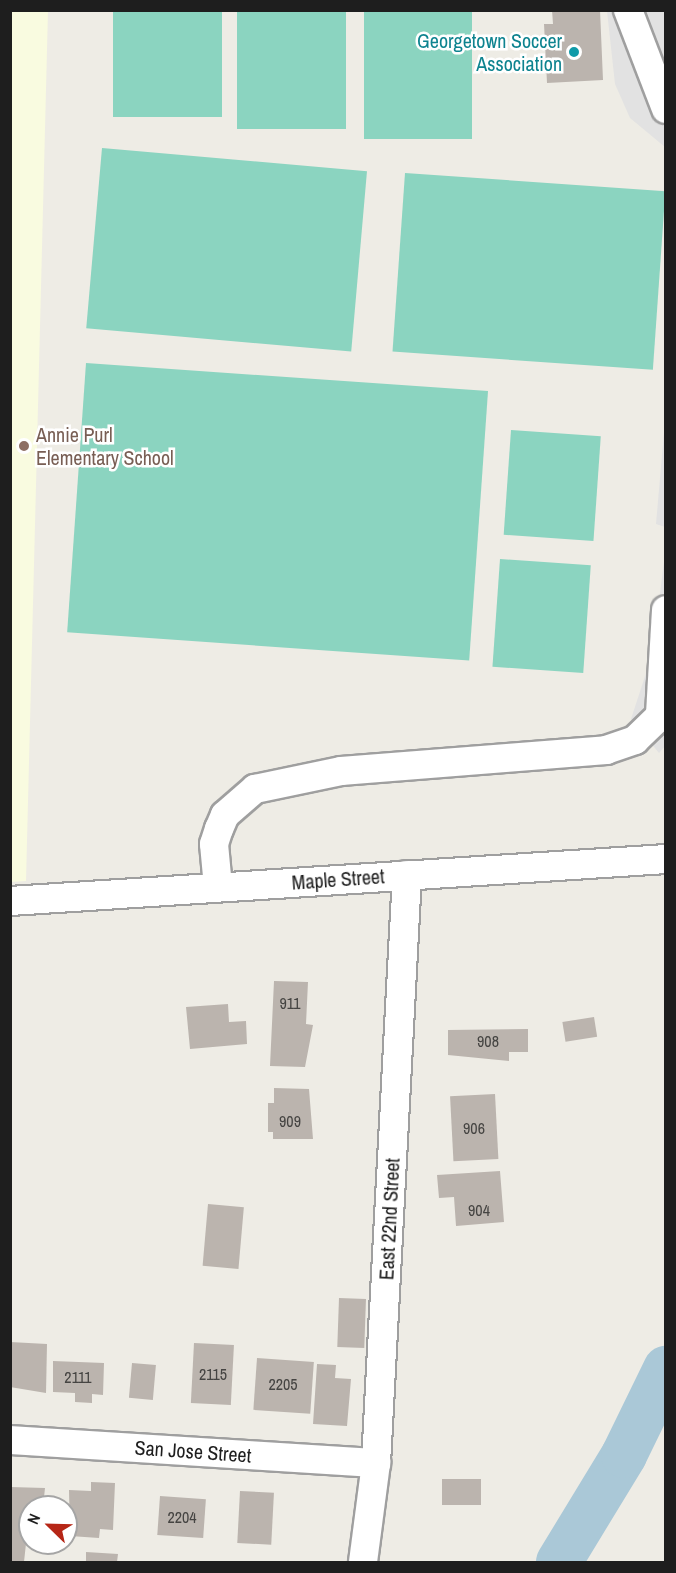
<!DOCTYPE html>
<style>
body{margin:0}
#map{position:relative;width:676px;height:1573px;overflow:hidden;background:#eeece5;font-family:"Archivo Narrow",sans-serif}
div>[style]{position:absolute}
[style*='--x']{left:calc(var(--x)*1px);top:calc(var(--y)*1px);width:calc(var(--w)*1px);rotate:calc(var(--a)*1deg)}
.education>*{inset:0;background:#f9fbe0}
.pitch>*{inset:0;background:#8bd4c0;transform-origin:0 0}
.parking>*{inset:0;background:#e2e2e2}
.river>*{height:46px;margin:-23px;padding:0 23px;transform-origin:23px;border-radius:23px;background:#aac8d7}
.building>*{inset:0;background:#bbb4ae;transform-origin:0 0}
.roads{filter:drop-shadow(2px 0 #9f9f9f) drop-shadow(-2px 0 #9f9f9f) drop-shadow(0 2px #9f9f9f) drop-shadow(0 -2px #9f9f9f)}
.minor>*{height:28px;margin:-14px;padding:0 14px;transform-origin:14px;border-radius:14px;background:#fff}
.dots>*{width:16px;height:16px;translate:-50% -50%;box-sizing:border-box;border:3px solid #fff;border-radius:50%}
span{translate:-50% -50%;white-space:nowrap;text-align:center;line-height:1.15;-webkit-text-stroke:5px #fff;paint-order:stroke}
.number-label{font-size:16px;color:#454442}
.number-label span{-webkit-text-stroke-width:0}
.culture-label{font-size:20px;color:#0d838f}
.right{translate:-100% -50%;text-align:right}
.education-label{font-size:20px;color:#785e54}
.left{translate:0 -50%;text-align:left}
.street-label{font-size:20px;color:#1e1e1e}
.frame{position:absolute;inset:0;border:12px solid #1e1e1e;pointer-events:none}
.north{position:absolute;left:18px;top:1495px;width:60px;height:60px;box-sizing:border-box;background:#fff;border:2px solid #a5a5a5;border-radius:50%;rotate:293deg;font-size:16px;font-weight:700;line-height:24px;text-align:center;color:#1e1e1e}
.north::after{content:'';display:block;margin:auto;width:21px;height:27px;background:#b62616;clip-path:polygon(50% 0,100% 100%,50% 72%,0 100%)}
</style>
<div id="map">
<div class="education">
<div style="clip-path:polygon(48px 10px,26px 881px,11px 882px,10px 11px)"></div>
</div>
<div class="pitch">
<div style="left:113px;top:11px;width:109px;height:106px"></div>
<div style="left:237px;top:11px;width:109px;height:118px"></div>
<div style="left:364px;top:11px;width:108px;height:128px"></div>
<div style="left:102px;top:148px;width:266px;height:181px;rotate:5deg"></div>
<div style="left:405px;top:173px;width:261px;height:179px;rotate:4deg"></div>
<div style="left:86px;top:363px;width:403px;height:270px;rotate:4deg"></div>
<div style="left:511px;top:430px;width:90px;height:105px;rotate:4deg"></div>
<div style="left:500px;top:559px;width:91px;height:108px;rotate:4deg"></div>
</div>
<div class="parking">
<div style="clip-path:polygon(607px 11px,665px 11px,665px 147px,630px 118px,615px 84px)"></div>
<div style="clip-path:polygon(665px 421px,665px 527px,656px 524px)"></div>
<div style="clip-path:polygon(665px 554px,666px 745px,659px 753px,631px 719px,652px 655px)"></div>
</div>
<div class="river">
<div style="--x:559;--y:1562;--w:125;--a:-58.7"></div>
<div style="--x:624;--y:1455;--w:96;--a:-64"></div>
</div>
<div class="building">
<div style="clip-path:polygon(552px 10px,600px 10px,603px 80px,547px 83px,544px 24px,553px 24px)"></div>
<div style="clip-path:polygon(274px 981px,308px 982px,306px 1024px,313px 1025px,305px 1067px,270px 1066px)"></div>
<div style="clip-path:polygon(228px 1004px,229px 1022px,246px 1021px,247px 1044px,190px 1049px,186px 1007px)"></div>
<div style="left:594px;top:1017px;width:20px;height:32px;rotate:81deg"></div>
<div style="clip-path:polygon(528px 1029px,528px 1052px,509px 1052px,509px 1061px,448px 1055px,448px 1030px)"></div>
<div style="clip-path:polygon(274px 1088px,309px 1089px,313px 1139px,273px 1139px,273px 1132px,268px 1132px,268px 1103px,274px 1103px)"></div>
<div style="left:495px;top:1094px;width:65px;height:45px;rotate:87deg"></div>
<div style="clip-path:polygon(500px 1171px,504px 1222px,456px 1226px,454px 1197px,439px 1198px,437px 1175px)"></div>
<div style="left:208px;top:1204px;width:36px;height:62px;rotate:5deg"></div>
<div style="left:339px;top:1298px;width:27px;height:49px;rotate:2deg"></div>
<div style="clip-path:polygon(10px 1342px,47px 1344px,46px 1393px,10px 1387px)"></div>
<div style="left:194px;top:1343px;width:40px;height:60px;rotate:3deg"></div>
<div style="left:257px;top:1358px;width:57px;height:52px;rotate:4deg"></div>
<div style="clip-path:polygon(53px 1361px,104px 1363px,103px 1395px,92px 1394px,92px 1403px,75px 1402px,75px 1393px,53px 1392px)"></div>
<div style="left:132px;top:1363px;width:24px;height:35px;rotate:5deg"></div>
<div style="clip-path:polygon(317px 1364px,336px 1365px,335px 1378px,351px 1379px,347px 1426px,313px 1424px)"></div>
<div style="left:442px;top:1479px;width:39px;height:26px"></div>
<div style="clip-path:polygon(91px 1482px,115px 1483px,113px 1530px,100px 1529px,99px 1538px,70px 1536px,69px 1490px,91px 1491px)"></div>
<div style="clip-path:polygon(10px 1487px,45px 1488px,43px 1507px,30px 1507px,24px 1562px,10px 1562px)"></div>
<div style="left:240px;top:1491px;width:34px;height:52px;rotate:3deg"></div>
<div style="left:160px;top:1496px;width:46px;height:39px;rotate:4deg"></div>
<div style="clip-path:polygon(86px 1552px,118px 1554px,117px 1562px,86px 1562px)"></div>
</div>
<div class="roads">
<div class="minor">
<div style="--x:628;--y:10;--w:106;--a:69"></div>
<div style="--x:660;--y:714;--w:104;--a:-86.7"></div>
<div style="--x:218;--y:887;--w:43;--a:-95.3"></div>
<div style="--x:214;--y:844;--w:16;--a:-72"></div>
<div style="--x:219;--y:829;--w:15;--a:-67"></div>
<div style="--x:225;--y:815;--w:40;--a:-41"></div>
<div style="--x:255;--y:789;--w:88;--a:-11.8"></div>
<div style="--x:341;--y:771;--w:266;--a:-4.5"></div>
<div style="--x:606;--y:750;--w:31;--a:-19"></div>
<div style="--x:635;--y:740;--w:43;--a:-44.1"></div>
<div style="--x:10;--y:901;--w:657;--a:-3.66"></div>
<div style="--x:10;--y:1440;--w:367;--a:3.6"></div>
<div style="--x:363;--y:1562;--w:100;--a:-82.5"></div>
<div style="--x:376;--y:1463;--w:589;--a:-86.98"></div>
</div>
</div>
<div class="dots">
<div style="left:574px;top:52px;background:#0f9aa8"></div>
<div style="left:24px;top:446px;background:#8d6e63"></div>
</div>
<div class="number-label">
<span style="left:290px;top:1003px">911</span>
<span style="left:488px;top:1041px">908</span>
<span style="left:290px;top:1121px">909</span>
<span style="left:474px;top:1128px">906</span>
<span style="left:479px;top:1210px">904</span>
<span style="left:213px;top:1374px">2115</span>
<span style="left:78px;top:1377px">2111</span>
<span style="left:283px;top:1384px">2205</span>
<span style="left:182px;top:1517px">2204</span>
</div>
<div class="culture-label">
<span class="right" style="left:562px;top:52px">Georgetown Soccer<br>Association</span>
</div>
<div class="education-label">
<span class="left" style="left:36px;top:446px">Annie Purl<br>Elementary School</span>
</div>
<div class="street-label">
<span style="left:338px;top:879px;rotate:-4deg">Maple Street</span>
<span style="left:389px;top:1219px;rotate:-87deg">East 22nd Street</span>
<span style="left:193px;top:1451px;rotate:4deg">San Jose Street</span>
</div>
<div class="frame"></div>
<div class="north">N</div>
</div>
